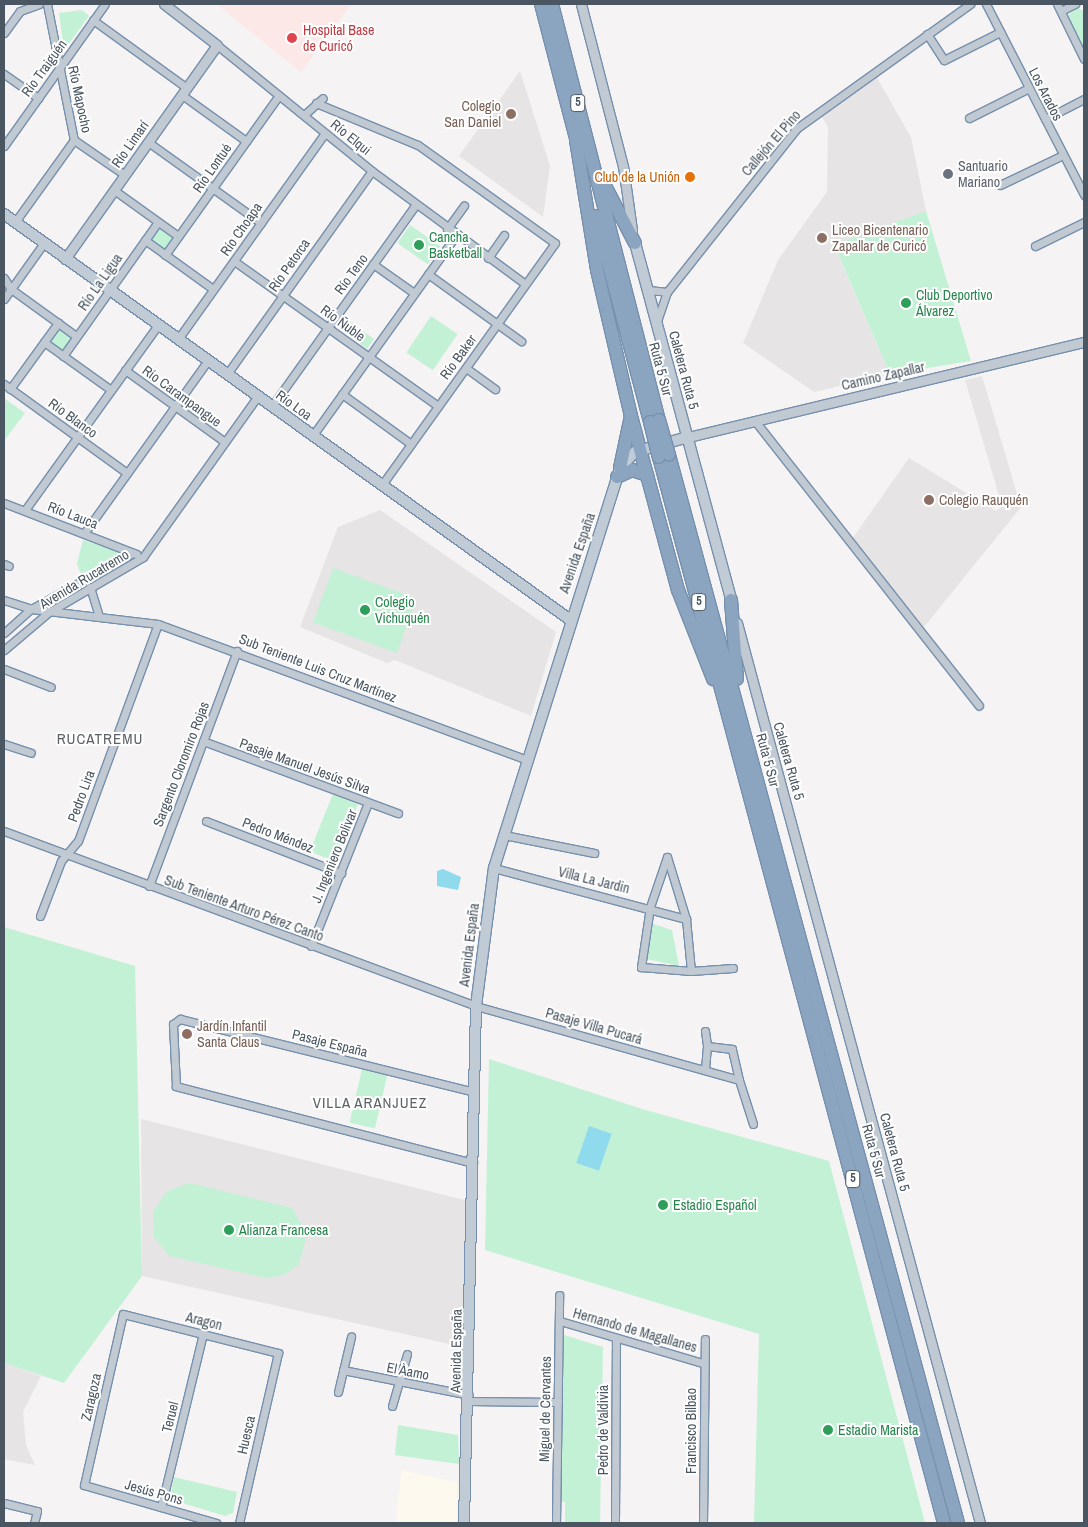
<!DOCTYPE html>
<meta charset="utf-8">
<style>
body{margin:0}
#map{position:relative;width:1088px;height:1527px;overflow:hidden;background:#f5f3f3;font-family:"Archivo Narrow",sans-serif}
div>[style]{position:absolute}
[style*='--x']{left:calc(var(--x)*1px);top:calc(var(--y)*1px);width:calc(var(--w)*1px);rotate:calc(var(--a)*1deg)}
.commercial>*{inset:0;background:#fdf9ef}
.education>*{inset:0;background:#e6e4e5}
.medical>*{inset:0;background:#fce8e6}
.green>*{inset:0;background:#c3f1d5;transform-origin:0 0}
.water>*{inset:0;background:#90daee;transform-origin:0 0}
.roads{filter:drop-shadow(1px 0 #7690ad) drop-shadow(-1px 0 #7690ad) drop-shadow(0 1px #7690ad) drop-shadow(0 -1px #7690ad)}
.minor>*{height:7px;margin:-3.5px;padding:0 3.5px;transform-origin:3.5px;border-radius:3.5px;background:#c1cad2}
.tertiary>*{height:9px;margin:-4.5px;padding:0 4.5px;transform-origin:4.5px;border-radius:4.5px;background:#c1cad2}
.secondary>*{height:10px;margin:-5px;padding:0 5px;transform-origin:5px;border-radius:5px;background:#c1cbd6}
.motorway>*{height:12px;margin:-6px;padding:0 6px;transform-origin:6px;border-radius:6px;background:#8ba5c1}
.bridges{filter:drop-shadow(1px 0 #7690ad) drop-shadow(-1px 0 #7690ad) drop-shadow(0 1px #7690ad) drop-shadow(0 -1px #7690ad)}
.motorway-bridge>*{height:12px;margin:-6px;padding:0 6px;transform-origin:6px;border-radius:6px;background:#8ba5c1}
.dots>*{width:14px;height:14px;translate:-50% -50%;box-sizing:border-box;border:2px solid #fff;border-radius:50%}
span{translate:-50% -50%;white-space:nowrap;text-align:center;line-height:1.15;-webkit-text-stroke:4px #fff;paint-order:stroke}
.shield-label span{padding:1px 4px;background:#fff;border:1px solid;border-radius:4px;-webkit-text-stroke-width:0}
.shield-label{font-size:12px;color:#4a5661;font-weight:700}
.health-label{font-size:14px;color:#be3a42}
.left{translate:0 -50%;text-align:left}
.street-label{font-size:14px;color:#4a5661}
.education-label{font-size:14px;color:#785e54}
.right{translate:-100% -50%;text-align:right}
.worship-label{font-size:14px;color:#5b616d}
.food-label{font-size:14px;color:#c56008}
.leisure-label{font-size:14px;color:#27864d}
.neighbourhood-label{font-size:15px;color:#5f6368;letter-spacing:1px}
.frame{position:absolute;inset:0;border:5px solid #4a5661;pointer-events:none}
</style>
<div id="map">
<div class="commercial">
<div style="clip-path:polygon(401px 1470px,457px 1482px,457px 1523px,396px 1523px)"></div>
</div>
<div class="education">
<div style="clip-path:polygon(520px 71px,550px 166px,543px 217px,459px 156px)"></div>
<div style="clip-path:polygon(877px 78px,911px 137px,926px 211px,834px 246px,890px 374px,814px 392px,743px 343px,778px 260px,827px 192px,828px 127px,822px 117px)"></div>
<div style="clip-path:polygon(982px 376px,1021px 507px,924px 627px,852px 539px,909px 458px,996px 511px,1002px 506px,965px 380px)"></div>
<div style="clip-path:polygon(380px 510px,556px 632px,531px 716px,395px 660px,387px 663px,300px 627px,338px 527px)"></div>
<div style="clip-path:polygon(141px 1119px,468px 1201px,463px 1347px,142px 1276px)"></div>
<div style="clip-path:polygon(4px 1363px,41px 1376px,23px 1412px,26px 1445px,35px 1465px,4px 1459px)"></div>
</div>
<div class="medical">
<div style="clip-path:polygon(216px 4px,351px 4px,301px 72px)"></div>
</div>
<div class="green">
<div style="clip-path:polygon(1078px 7px,1084px 12px,1084px 50px,1068px 15px)"></div>
<div style="clip-path:polygon(82px 10px,89px 16px,64px 50px,59px 13px)"></div>
<div style="clip-path:polygon(926px 211px,971px 361px,890px 374px,834px 245px)"></div>
<div style="left:159px;top:225px;width:19px;height:19px;rotate:35deg"></div>
<div style="left:410px;top:225px;width:37px;height:22px;rotate:35deg"></div>
<div style="left:341px;top:315px;width:41px;height:12px;rotate:36deg"></div>
<div style="left:431px;top:316px;width:32px;height:44px;rotate:34deg"></div>
<div style="left:58px;top:327px;width:19px;height:19px;rotate:35deg"></div>
<div style="clip-path:polygon(4px 398px,25px 413px,4px 441px)"></div>
<div style="clip-path:polygon(83px 540px,119px 552px,118px 557px,81px 574px,77px 564px)"></div>
<div style="left:333px;top:568px;width:89px;height:58px;rotate:20deg"></div>
<div style="left:333px;top:794px;width:27px;height:62px;rotate:22deg"></div>
<div style="clip-path:polygon(653px 924px,672px 930px,679px 966px,647px 959px)"></div>
<div style="clip-path:polygon(4px 927px,135px 966px,142px 1276px,64px 1383px,4px 1363px)"></div>
<div style="clip-path:polygon(489px 1059px,642px 1109px,829px 1161px,925px 1523px,754px 1523px,759px 1334px,485px 1250px)"></div>
<div style="left:362px;top:1069px;width:26px;height:55px;rotate:13deg"></div>
<div style="clip-path:polygon(190px 1183px,292px 1208px,307px 1234px,299px 1264px,284px 1275px,266px 1278px,169px 1256px,154px 1237px,153px 1212px,167px 1191px)"></div>
<div style="clip-path:polygon(564px 1335px,603px 1347px,600px 1523px,565px 1523px,565px 1502px,558px 1501px)"></div>
<div style="clip-path:polygon(398px 1425px,458px 1435px,459px 1464px,395px 1455px)"></div>
<div style="clip-path:polygon(174px 1477px,237px 1492px,233px 1513px,225px 1516px,176px 1501px,171px 1495px)"></div>
</div>
<div class="water">
<div style="clip-path:polygon(443px 869px,461px 877px,458px 890px,437px 886px,437px 871px)"></div>
<div style="left:589px;top:1126px;width:24px;height:39px;rotate:19deg"></div>
</div>
<div class="roads">
<div class="minor">
<div style="--x:47;--y:4;--w:139;--a:78.8"></div>
<div style="--x:74;--y:140;--w:62;--a:34.5"></div>
<div style="--x:986;--y:4;--w:215;--a:62.8"></div>
<div style="--x:1057;--y:4;--w:61;--a:63.9"></div>
<div style="--x:1061;--y:11;--w:16;--a:-27"></div>
<div style="--x:93;--y:20;--w:116;--a:35.9"></div>
<div style="--x:4;--y:33;--w:27;--a:-54"></div>
<div style="--x:20;--y:11;--w:20;--a:-20"></div>
<div style="--x:927;--y:34;--w:31;--a:57"></div>
<div style="--x:944;--y:60;--w:63;--a:-26.6"></div>
<div style="--x:217;--y:45;--w:200;--a:39.1"></div>
<div style="--x:372;--y:171;--w:190;--a:36.4"></div>
<div style="--x:4;--y:74;--w:42;--a:35.2"></div>
<div style="--x:182;--y:95;--w:79;--a:35.7"></div>
<div style="--x:316;--y:103;--w:110;--a:22.4"></div>
<div style="--x:418;--y:145;--w:168;--a:35.6"></div>
<div style="--x:555;--y:243;--w:297;--a:125.6"></div>
<div style="--x:304;--y:115;--w:25;--a:-42"></div>
<div style="--x:969;--y:118;--w:67;--a:-26.6"></div>
<div style="--x:1045;--y:119;--w:44;--a:-27.1"></div>
<div style="--x:148;--y:142;--w:139;--a:35.6"></div>
<div style="--x:4;--y:146;--w:174;--a:-54.6"></div>
<div style="--x:1000;--y:185;--w:70;--a:-25.5"></div>
<div style="--x:114;--y:190;--w:79;--a:35.7"></div>
<div style="--x:15;--y:222;--w:101;--a:-54.3"></div>
<div style="--x:447;--y:229;--w:29;--a:-54"></div>
<div style="--x:145;--y:240;--w:84;--a:35.8"></div>
<div style="--x:1035;--y:246;--w:55;--a:-26.1"></div>
<div style="--x:165;--y:255;--w:196;--a:-54.5"></div>
<div style="--x:488;--y:258;--w:28;--a:-55"></div>
<div style="--x:234;--y:261;--w:250;--a:35.4"></div>
<div style="--x:373;--y:264;--w:50;--a:35.3"></div>
<div style="--x:428;--y:274;--w:115;--a:35.8"></div>
<div style="--x:4;--y:278;--w:13;--a:58"></div>
<div style="--x:11;--y:289;--w:80;--a:35.9"></div>
<div style="--x:649;--y:290;--w:18;--a:6"></div>
<div style="--x:4;--y:299;--w:69;--a:-54.5"></div>
<div style="--x:657;--y:321;--w:31;--a:-71"></div>
<div style="--x:667;--y:292;--w:209;--a:-51.6"></div>
<div style="--x:797;--y:128;--w:213;--a:-35.6"></div>
<div style="--x:178;--y:339;--w:253;--a:-54.5"></div>
<div style="--x:44;--y:342;--w:82;--a:35.6"></div>
<div style="--x:63;--y:356;--w:164;--a:-54.7"></div>
<div style="--x:466;--y:368;--w:36;--a:36"></div>
<div style="--x:125;--y:370;--w:123;--a:35.8"></div>
<div style="--x:227;--y:374;--w:249;--a:-54.5"></div>
<div style="--x:4;--y:384;--w:152;--a:35.9"></div>
<div style="--x:10;--y:389;--w:82;--a:-54"></div>
<div style="--x:342;--y:394;--w:85;--a:35.9"></div>
<div style="--x:272;--y:406;--w:248;--a:-54.5"></div>
<div style="--x:755;--y:421;--w:362;--a:51.8"></div>
<div style="--x:313;--y:435;--w:246;--a:-54.4"></div>
<div style="--x:4;--y:503;--w:142;--a:21.1"></div>
<div style="--x:25;--y:510;--w:228;--a:-54.3"></div>
<div style="--x:85;--y:532;--w:211;--a:-54.4"></div>
<div style="--x:4;--y:564;--w:5;--a:22"></div>
<div style="--x:90;--y:587;--w:28;--a:73"></div>
<div style="--x:4;--y:600;--w:28;--a:18"></div>
<div style="--x:31;--y:609;--w:128;--a:6.7"></div>
<div style="--x:158;--y:624;--w:393;--a:20.2"></div>
<div style="--x:4;--y:633;--w:36;--a:-42"></div>
<div style="--x:31;--y:609;--w:116;--a:-28.8"></div>
<div style="--x:4;--y:650;--w:59;--a:-40.2"></div>
<div style="--x:49;--y:612;--w:109;--a:-30.3"></div>
<div style="--x:143;--y:557;--w:198;--a:-54.5"></div>
<div style="--x:4;--y:669;--w:50;--a:21"></div>
<div style="--x:203;--y:741;--w:208;--a:20.3"></div>
<div style="--x:4;--y:744;--w:28;--a:18"></div>
<div style="--x:206;--y:821;--w:145;--a:21.1"></div>
<div style="--x:4;--y:831;--w:503;--a:20.34"></div>
<div style="--x:476;--y:1006;--w:273;--a:15.7"></div>
<div style="--x:739;--y:1080;--w:32;--a:-103"></div>
<div style="--x:732;--y:1049;--w:25;--a:-173"></div>
<div style="--x:707;--y:1046;--w:24;--a:95"></div>
<div style="--x:504;--y:835;--w:92;--a:11.3"></div>
<div style="--x:494;--y:868;--w:199;--a:14.9"></div>
<div style="--x:149;--y:886;--w:251;--a:-69.5"></div>
<div style="--x:40;--y:916;--w:59;--a:-69.1"></div>
<div style="--x:61;--y:861;--w:26;--a:-50"></div>
<div style="--x:78;--y:841;--w:231;--a:-69.8"></div>
<div style="--x:311;--y:946;--w:154;--a:-68.3"></div>
<div style="--x:691;--y:971;--w:52;--a:-95.5"></div>
<div style="--x:686;--y:919;--w:65;--a:-107"></div>
<div style="--x:667;--y:857;--w:53;--a:108.8"></div>
<div style="--x:650;--y:907;--w:61;--a:98.5"></div>
<div style="--x:641;--y:967;--w:50;--a:4.6"></div>
<div style="--x:691;--y:971;--w:42;--a:-4.1"></div>
<div style="--x:705;--y:1031;--w:15;--a:82"></div>
<div style="--x:739;--y:1080;--w:46;--a:72.3"></div>
<div style="--x:473;--y:1163;--w:307;--a:-165.5"></div>
<div style="--x:176;--y:1086;--w:62;--a:-92.8"></div>
<div style="--x:173;--y:1024;--w:9;--a:-36"></div>
<div style="--x:180;--y:1019;--w:303;--a:13.9"></div>
<div style="--x:560;--y:1321;--w:149;--a:16.4"></div>
<div style="--x:343;--y:1370;--w:128;--a:11.2"></div>
<div style="--x:338;--y:1392;--w:57;--a:-76.7"></div>
<div style="--x:468;--y:1401;--w:90;--a:0.6"></div>
<div style="--x:392;--y:1406;--w:54;--a:-73.9"></div>
<div style="--x:4;--y:1503;--w:34;--a:14"></div>
<div style="--x:37;--y:1511;--w:12;--a:104"></div>
<div style="--x:161;--y:1507;--w:178;--a:-76.4"></div>
<div style="--x:216;--y:1523;--w:137;--a:-163.9"></div>
<div style="--x:84;--y:1485;--w:175;--a:-77.2"></div>
<div style="--x:123;--y:1314;--w:160;--a:14.1"></div>
<div style="--x:278;--y:1353;--w:174;--a:102.9"></div>
<div style="--x:556;--y:1523;--w:228;--a:-89.2"></div>
<div style="--x:615;--y:1523;--w:185;--a:-89.7"></div>
<div style="--x:703;--y:1523;--w:184;--a:-89.4"></div>
</div>
<div class="tertiary">
<div style="--x:581;--y:4;--w:167;--a:75.5"></div>
<div style="--x:623;--y:166;--w:65;--a:82"></div>
<div style="--x:65;--y:259;--w:262;--a:-54.6"></div>
<div style="--x:217;--y:45;--w:67;--a:-142.3"></div>
<div style="--x:688;--y:437;--w:407;--a:-13.5"></div>
<div style="--x:737;--y:623;--w:932;--a:74.89"></div>
</div>
<div class="secondary">
<div style="--x:4;--y:214;--w:695;--a:35.63"></div>
<div style="--x:635;--y:243;--w:370;--a:74.9"></div>
<div style="--x:464;--y:1523;--w:517;--a:-88.67"></div>
<div style="--x:476;--y:1006;--w:139;--a:-82.6"></div>
<div style="--x:494;--y:868;--w:419;--a:-72.5"></div>
<div style="--x:620;--y:468;--w:22;--a:-47"></div>
<div style="--x:635;--y:452;--w:55;--a:-15.8"></div>
</div>
<div class="motorway">
<div style="--x:541;--y:4;--w:147;--a:75.4"></div>
<div style="--x:552;--y:4;--w:430;--a:75.6"></div>
<div style="--x:576;--y:140;--w:132;--a:80.8"></div>
<div style="--x:597;--y:270;--w:150;--a:76.9"></div>
<div style="--x:631;--y:416;--w:180;--a:74.9"></div>
<div style="--x:678;--y:590;--w:96;--a:68.5"></div>
<div style="--x:602;--y:180;--w:71;--a:62.4"></div>
<div style="--x:596;--y:216;--w:213;--a:75.3"></div>
<div style="--x:669;--y:455;--w:1106;--a:74.86"></div>
<div style="--x:659;--y:457;--w:1103;--a:75.03"></div>
<div style="--x:620;--y:468;--w:53;--a:-78.1"></div>
<div style="--x:617;--y:477;--w:17;--a:-25"></div>
<div style="--x:632;--y:470;--w:16;--a:18"></div>
<div style="--x:731;--y:600;--w:79;--a:85.7"></div>
</div>
</div>
<div class="bridges">
<div class="motorway-bridge">
<div style="--x:659;--y:420;--w:36;--a:74"></div>
<div style="--x:650;--y:422;--w:36;--a:76"></div>
</div>
</div>
<div class="dots">
<div style="left:292px;top:38px;background:#e0444e"></div>
<div style="left:511px;top:114px;background:#8d6e63"></div>
<div style="left:948px;top:174px;background:#6b7280"></div>
<div style="left:690px;top:177px;background:#e8710a"></div>
<div style="left:822px;top:238px;background:#8d6e63"></div>
<div style="left:419px;top:245px;background:#2e9e5b"></div>
<div style="left:906px;top:303px;background:#2e9e5b"></div>
<div style="left:929px;top:500px;background:#8d6e63"></div>
<div style="left:365px;top:610px;background:#2e9e5b"></div>
<div style="left:187px;top:1034px;background:#8d6e63"></div>
<div style="left:663px;top:1205px;background:#2e9e5b"></div>
<div style="left:229px;top:1230px;background:#2e9e5b"></div>
<div style="left:828px;top:1430px;background:#2e9e5b"></div>
</div>
<div class="shield-label">
<span style="left:578px;top:103px">5</span>
<span style="left:699px;top:602px">5</span>
<span style="left:853px;top:1179px">5</span>
</div>
<div class="health-label">
<span class="left" style="left:303px;top:38px">Hospital Base<br>de Curicó</span>
</div>
<div class="street-label">
<span style="left:44px;top:68px;rotate:-54deg">Río Traiguén</span>
<span style="left:1046px;top:94px;rotate:63deg">Los Arados</span>
<span style="left:80px;top:99px;rotate:78deg">Río Mapocho</span>
<span style="left:351px;top:137px;rotate:39deg">Río Elqui</span>
<span style="left:771px;top:143px;rotate:-49deg">Callejón El Pino</span>
<span style="left:130px;top:144px;rotate:-55deg">Río Limarí</span>
<span style="left:212px;top:168px;rotate:-55deg">Río Lontué</span>
<span style="left:241px;top:229px;rotate:-55deg">Río Choapa</span>
<span style="left:289px;top:265px;rotate:-55deg">Río Petorca</span>
<span style="left:351px;top:274px;rotate:-54deg">Río Teno</span>
<span style="left:100px;top:282px;rotate:-55deg">Río La Ligua</span>
<span style="left:343px;top:323px;rotate:36deg">Río Ñuble</span>
<span style="left:458px;top:357px;rotate:-54deg">Río Baker</span>
<span style="left:661px;top:369px;rotate:75deg">Ruta 5 Sur</span>
<span style="left:684px;top:370px;rotate:75deg">Caletera Ruta 5</span>
<span style="left:883px;top:376px;rotate:-13deg">Camino Zapallar</span>
<span style="left:182px;top:396px;rotate:36deg">Río Carampangue</span>
<span style="left:294px;top:405px;rotate:36deg">Río Loa</span>
<span style="left:73px;top:418px;rotate:36deg">Río Blanco</span>
<span style="left:73px;top:515px;rotate:21deg">Río Lauca</span>
<span style="left:577px;top:553px;rotate:-71deg">Avenida España</span>
<span style="left:84px;top:579px;rotate:-31deg">Avenida Rucatremo</span>
<span style="left:318px;top:668px;rotate:21deg">Sub Teniente Luis Cruz Martínez</span>
<span style="left:768px;top:760px;rotate:75deg">Ruta 5 Sur</span>
<span style="left:789px;top:761px;rotate:74deg">Caletera Ruta 5</span>
<span style="left:181px;top:764px;rotate:-69deg">Sargento Cloromiro Rojas</span>
<span style="left:305px;top:766px;rotate:20deg">Pasaje Manuel Jesús Silva</span>
<span style="left:81px;top:796px;rotate:-70deg">Pedro Lira</span>
<span style="left:278px;top:835px;rotate:21deg">Pedro Méndez</span>
<span style="left:334px;top:856px;rotate:-68deg">J. Ingeniero Bolivar</span>
<span style="left:594px;top:880px;rotate:14deg">Villa La Jardin</span>
<span style="left:244px;top:908px;rotate:20deg">Sub Teniente Arturo Pérez Canto</span>
<span style="left:469px;top:945px;rotate:-83deg">Avenida España</span>
<span style="left:594px;top:1026px;rotate:16deg">Pasaje Villa Pucará</span>
<span style="left:330px;top:1043px;rotate:14deg">Pasaje España</span>
<span style="left:874px;top:1151px;rotate:75deg">Ruta 5 Sur</span>
<span style="left:895px;top:1152px;rotate:75deg">Caletera Ruta 5</span>
<span style="left:204px;top:1321px;rotate:14deg">Aragon</span>
<span style="left:635px;top:1330px;rotate:16deg">Hernando de Magallanes</span>
<span style="left:456px;top:1351px;rotate:-89deg">Avenida España</span>
<span style="left:408px;top:1371px;rotate:11deg">El Àamo</span>
<span style="left:91px;top:1397px;rotate:-77deg">Zaragoza</span>
<span style="left:545px;top:1409px;rotate:-89deg">Miguel de Cervantes</span>
<span style="left:170px;top:1417px;rotate:-76deg">Teruel</span>
<span style="left:603px;top:1430px;rotate:-90deg">Pedro de Valdivia</span>
<span style="left:691px;top:1431px;rotate:-90deg">Francisco Bilbao</span>
<span style="left:246px;top:1435px;rotate:-77deg">Huesca</span>
<span style="left:154px;top:1492px;rotate:16deg">Jesús Pons</span>
</div>
<div class="education-label">
<span class="right" style="left:501px;top:114px">Colegio<br>San Daniel</span>
<span class="left" style="left:832px;top:238px">Liceo Bicentenario<br>Zapallar de Curicó</span>
<span class="left" style="left:939px;top:500px">Colegio Rauquén</span>
<span class="left" style="left:197px;top:1034px">Jardín Infantil<br>Santa Claus</span>
</div>
<div class="worship-label">
<span class="left" style="left:958px;top:174px">Santuario<br>Mariano</span>
</div>
<div class="food-label">
<span class="right" style="left:680px;top:177px">Club de la Unión</span>
</div>
<div class="leisure-label">
<span class="left" style="left:429px;top:245px">Cancha<br>Basketball</span>
<span class="left" style="left:916px;top:303px">Club Deportivo<br>Álvarez</span>
<span class="left" style="left:375px;top:610px">Colegio<br>Vichuquén</span>
<span class="left" style="left:673px;top:1205px">Estadio Español</span>
<span class="left" style="left:239px;top:1230px">Alianza Francesa</span>
<span class="left" style="left:838px;top:1430px">Estadio Marista</span>
</div>
<div class="neighbourhood-label">
<span style="left:100px;top:739px">RUCATREMU</span>
<span style="left:370px;top:1103px">VILLA ARANJUEZ</span>
</div>
<div class="frame"></div>
</div>
